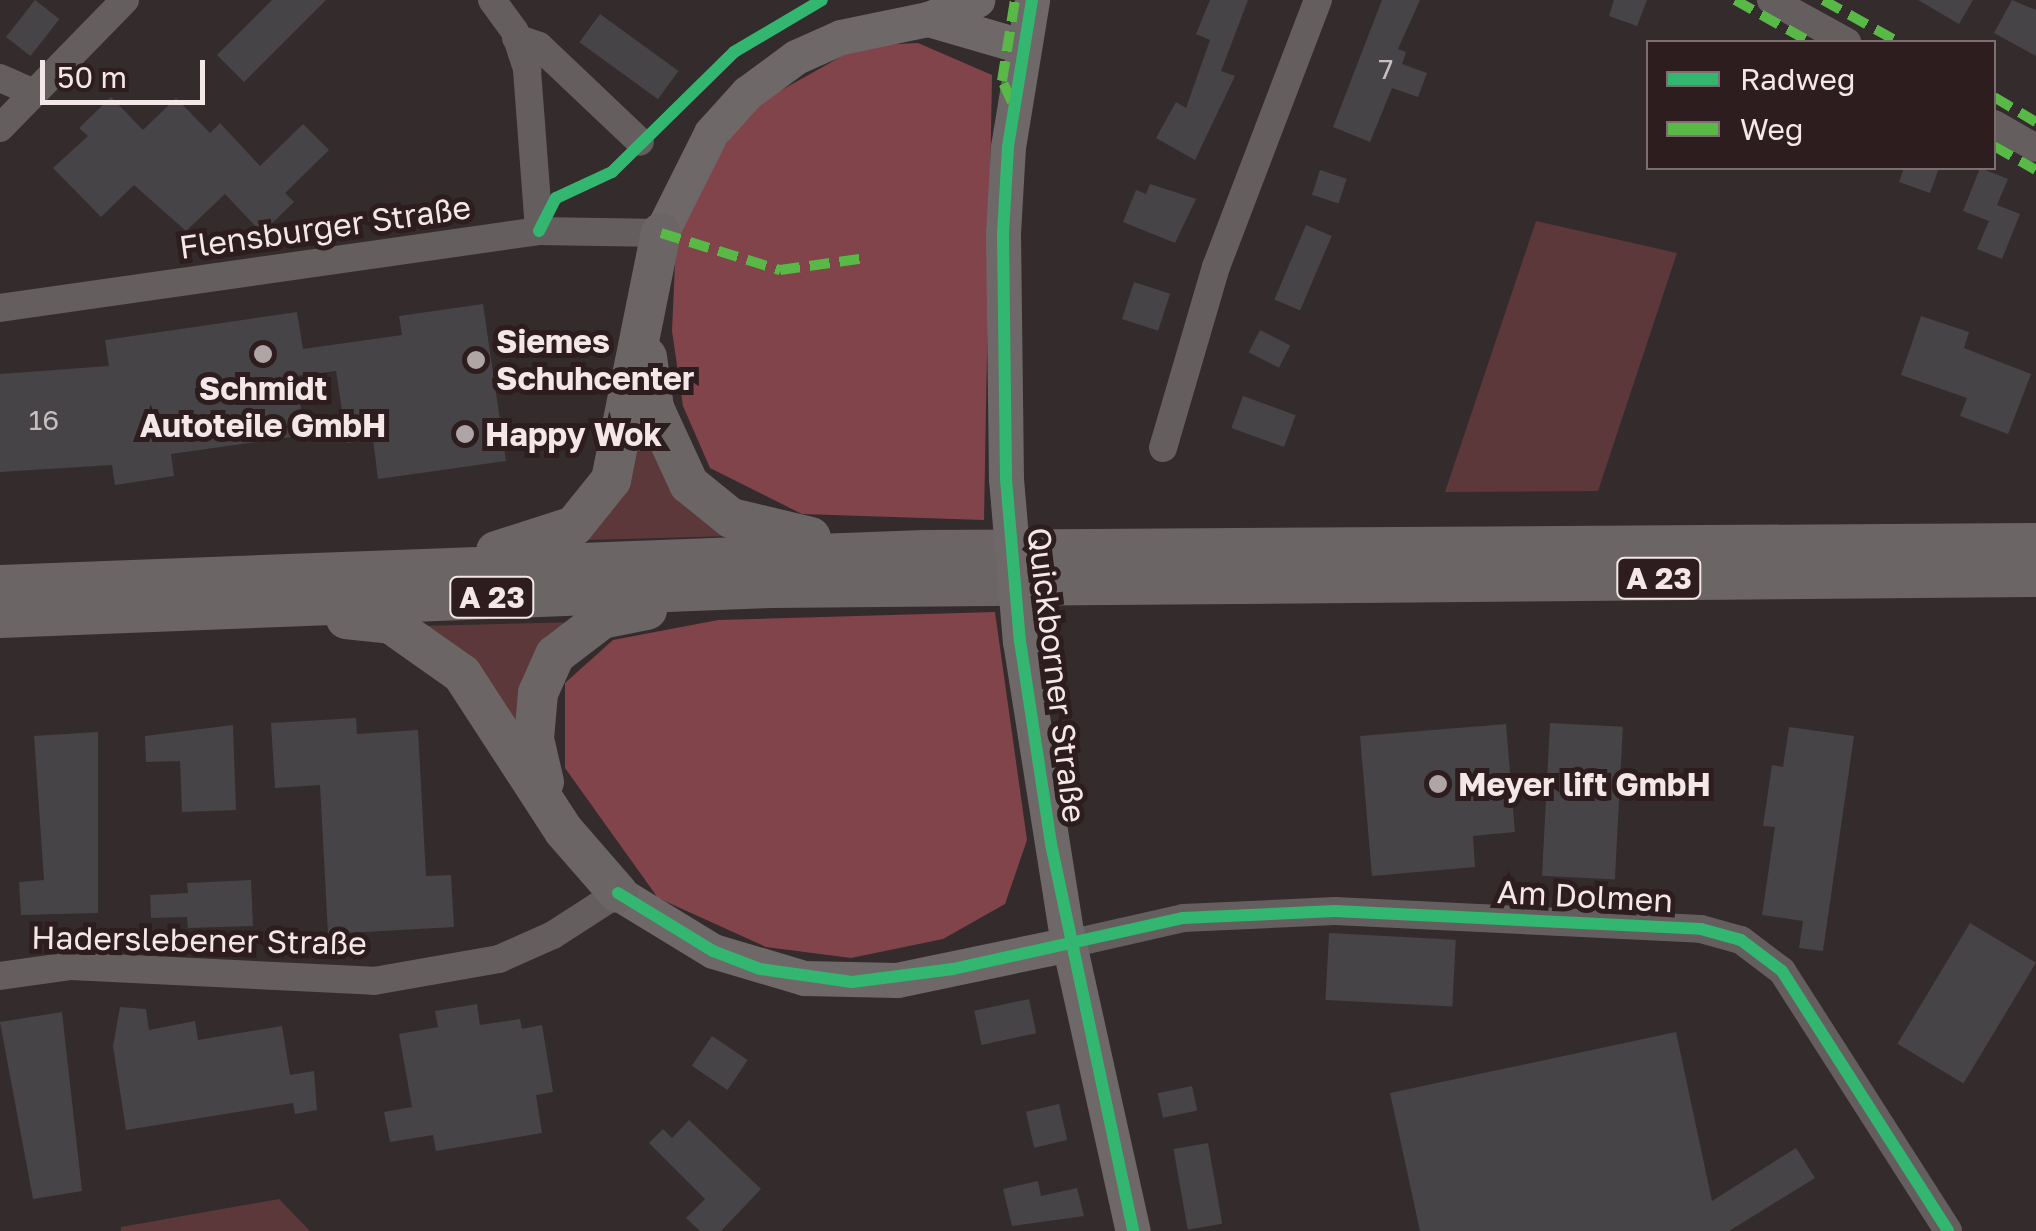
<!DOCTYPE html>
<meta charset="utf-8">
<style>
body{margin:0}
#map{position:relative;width:2036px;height:1231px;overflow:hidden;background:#342b2c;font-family:"Golos Text",sans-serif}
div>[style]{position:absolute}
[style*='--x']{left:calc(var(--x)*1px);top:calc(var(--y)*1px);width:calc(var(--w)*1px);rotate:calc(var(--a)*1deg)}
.green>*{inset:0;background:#5c383b}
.forest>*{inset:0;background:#80444a}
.building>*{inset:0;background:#464446;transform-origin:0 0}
.minor>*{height:28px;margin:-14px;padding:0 14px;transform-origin:14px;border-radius:14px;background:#645e5f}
.major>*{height:35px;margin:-17.5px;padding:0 17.5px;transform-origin:17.5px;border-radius:17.5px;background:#6e6869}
.highway>*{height:40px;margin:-20px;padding:0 20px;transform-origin:20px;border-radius:20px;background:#6b6565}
.major-bridge>*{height:35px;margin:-17.5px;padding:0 17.5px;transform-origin:17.5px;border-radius:17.5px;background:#6e6869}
.quiet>*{height:10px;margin-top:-5px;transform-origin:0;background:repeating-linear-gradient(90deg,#58b947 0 20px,transparent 0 30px)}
.cycleway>*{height:12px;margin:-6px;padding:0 6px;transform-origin:6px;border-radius:6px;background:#33b770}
.dots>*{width:28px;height:28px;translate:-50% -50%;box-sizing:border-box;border:5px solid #2e1d1e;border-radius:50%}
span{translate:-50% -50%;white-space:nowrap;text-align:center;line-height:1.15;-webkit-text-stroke:10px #2e1d1e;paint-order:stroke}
.number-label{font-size:28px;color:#c8bec0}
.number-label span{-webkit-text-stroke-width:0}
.shield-label span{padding:2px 8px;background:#2e1d1e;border:2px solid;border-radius:8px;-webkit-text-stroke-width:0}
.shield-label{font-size:30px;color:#f3e7e8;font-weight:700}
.street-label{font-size:32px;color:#f3e7e8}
.poi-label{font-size:32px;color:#f3e7e8;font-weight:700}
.left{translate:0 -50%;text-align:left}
.legend{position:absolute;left:1646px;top:40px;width:350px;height:130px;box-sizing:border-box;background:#2e1d1e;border:2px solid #7d6e6f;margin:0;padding:12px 18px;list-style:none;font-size:30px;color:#f3e7e8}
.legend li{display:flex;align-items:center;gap:20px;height:50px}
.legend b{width:50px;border:2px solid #7d6e6f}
.scale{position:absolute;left:40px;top:60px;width:165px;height:45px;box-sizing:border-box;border:5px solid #f3e7e8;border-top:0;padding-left:12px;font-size:30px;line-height:35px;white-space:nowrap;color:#f3e7e8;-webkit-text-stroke:8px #2e1d1e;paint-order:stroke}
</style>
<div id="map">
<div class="green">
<div style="clip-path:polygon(1536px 221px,1677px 253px,1598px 491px,1445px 492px)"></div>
<div style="clip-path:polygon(642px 414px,732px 536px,588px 540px)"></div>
<div style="clip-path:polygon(582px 622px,531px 760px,420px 626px)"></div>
<div style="clip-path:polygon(279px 1199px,310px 1231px,121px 1231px,121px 1227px)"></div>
</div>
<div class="forest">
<div style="clip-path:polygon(918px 43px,992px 75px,984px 520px,802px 514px,710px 468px,683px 406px,672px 331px,676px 241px,697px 185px,753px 106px,860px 46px)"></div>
<div style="clip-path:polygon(995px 612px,1027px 840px,1005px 904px,943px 939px,851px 958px,766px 947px,658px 898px,565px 768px,565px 683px,613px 640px,718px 620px)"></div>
</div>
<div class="building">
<div style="left:35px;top:0;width:31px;height:47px;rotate:38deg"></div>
<div style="clip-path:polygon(272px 0,326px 0,244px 82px,217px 55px)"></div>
<div style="clip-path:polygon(1210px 0,1248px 0,1221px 71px,1235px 76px,1195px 160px,1156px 138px,1176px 102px,1186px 108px,1210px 40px,1196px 34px)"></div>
<div style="clip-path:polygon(1382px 0,1420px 0,1398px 49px,1406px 52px,1402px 64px,1427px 73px,1418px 97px,1392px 88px,1370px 142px,1333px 127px)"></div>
<div style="clip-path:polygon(1614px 0,1647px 0,1637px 26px,1609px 16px)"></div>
<div style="clip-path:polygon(1918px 0,1973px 0,1959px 24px)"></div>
<div style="clip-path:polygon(2012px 0,2036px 10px,2036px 56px,1994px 33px)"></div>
<div style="left:600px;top:14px;width:97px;height:35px;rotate:36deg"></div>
<div style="clip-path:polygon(111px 97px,143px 130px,176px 98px,210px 133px,220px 123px,260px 166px,303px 124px,329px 150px,285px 193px,294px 202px,262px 233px,225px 194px,186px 231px,134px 185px,101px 217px,53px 168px,88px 136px,79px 128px)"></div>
<div style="clip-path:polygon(1904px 168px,1939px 168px,1930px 193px,1899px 182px)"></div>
<div style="clip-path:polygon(1980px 168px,2008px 179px,1997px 205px,2020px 214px,2002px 259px,1977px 249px,1989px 221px,1963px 211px)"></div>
<div style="left:1320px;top:170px;width:28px;height:26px;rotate:18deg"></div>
<div style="clip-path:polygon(1150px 184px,1196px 199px,1175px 243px,1123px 222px,1136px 190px,1146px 194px)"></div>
<div style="left:1306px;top:225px;width:28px;height:81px;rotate:23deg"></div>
<div style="left:1134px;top:282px;width:38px;height:39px;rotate:18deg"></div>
<div style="clip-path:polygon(483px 304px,506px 461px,378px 479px,373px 439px,347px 443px,336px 371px,296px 376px,305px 435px,171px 454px,174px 476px,115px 485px,112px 465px,0 472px,0 374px,109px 366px,105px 340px,297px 312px,303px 349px,402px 335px,399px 316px)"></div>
<div style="clip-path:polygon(1921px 316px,1969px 332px,1964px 348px,2031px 374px,2008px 434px,1960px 416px,1967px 398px,1901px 375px)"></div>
<div style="left:1260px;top:330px;width:34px;height:25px;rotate:27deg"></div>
<div style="left:1243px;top:396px;width:56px;height:34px;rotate:20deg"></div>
<div style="clip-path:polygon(356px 718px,357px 734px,418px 730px,426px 876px,451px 875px,454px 927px,328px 934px,320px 785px,275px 788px,271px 723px)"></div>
<div style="left:1550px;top:723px;width:73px;height:153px;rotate:3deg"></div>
<div style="clip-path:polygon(1506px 724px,1515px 832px,1473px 836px,1475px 867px,1372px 876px,1360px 736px)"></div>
<div style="clip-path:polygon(233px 725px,236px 810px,182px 812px,180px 761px,146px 762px,145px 736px)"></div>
<div style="clip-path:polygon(1789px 727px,1854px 736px,1823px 951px,1799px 948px,1803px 921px,1762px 915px,1775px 827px,1763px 826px,1772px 765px,1783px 767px)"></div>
<div style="clip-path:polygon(98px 732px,98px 913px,21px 915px,19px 882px,44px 880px,34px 736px)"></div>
<div style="clip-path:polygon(251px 880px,253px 926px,188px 928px,187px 917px,151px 918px,150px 895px,188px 893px,187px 883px)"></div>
<div style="left:1970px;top:923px;width:77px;height:141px;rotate:31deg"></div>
<div style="left:1329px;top:933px;width:127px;height:67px;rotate:3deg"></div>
<div style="left:1029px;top:999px;width:35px;height:56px;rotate:78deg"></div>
<div style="clip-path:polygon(477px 1004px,480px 1025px,520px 1019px,522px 1029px,542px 1025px,553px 1092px,536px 1095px,542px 1133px,436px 1151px,433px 1135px,390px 1142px,384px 1112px,412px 1107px,399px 1034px,438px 1027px,435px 1011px)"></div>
<div style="clip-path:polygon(120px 1007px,146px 1009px,149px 1030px,195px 1021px,198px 1040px,282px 1026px,290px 1075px,314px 1071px,317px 1110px,295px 1114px,293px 1103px,126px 1130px,113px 1046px)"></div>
<div style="clip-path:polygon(62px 1012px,82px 1191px,33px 1199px,0 1022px)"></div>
<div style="clip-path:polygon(1676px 1032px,1712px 1201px,1796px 1148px,1815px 1178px,1729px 1231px,1420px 1231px,1390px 1093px)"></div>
<div style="left:712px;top:1036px;width:43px;height:36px;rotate:34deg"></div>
<div style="left:1192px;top:1086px;width:25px;height:35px;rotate:78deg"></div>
<div style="left:1059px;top:1104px;width:37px;height:34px;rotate:77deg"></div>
<div style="clip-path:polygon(689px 1120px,761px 1189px,721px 1231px,700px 1231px,686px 1218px,705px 1199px,649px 1143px,663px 1129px,672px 1138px)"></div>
<div style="left:1208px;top:1143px;width:82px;height:35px;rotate:80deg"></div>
<div style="clip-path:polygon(1038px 1181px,1041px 1196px,1077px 1188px,1084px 1216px,1012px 1226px,1003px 1189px)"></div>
</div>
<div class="minor">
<div style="--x:492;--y:0;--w:39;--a:54"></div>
<div style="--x:515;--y:32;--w:40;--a:72"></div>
<div style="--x:527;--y:70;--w:161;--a:85.7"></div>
<div style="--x:1771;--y:0;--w:87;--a:28.9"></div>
<div style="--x:516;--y:38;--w:24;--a:19"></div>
<div style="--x:539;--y:46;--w:139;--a:43.5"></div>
<div style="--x:0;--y:78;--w:37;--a:24"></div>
<div style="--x:1994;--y:124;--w:48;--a:29.7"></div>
<div style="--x:0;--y:128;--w:179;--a:-45.7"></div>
<div style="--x:0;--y:308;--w:544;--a:-8.13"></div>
<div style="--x:539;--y:231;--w:122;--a:0.9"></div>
<div style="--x:1163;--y:448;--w:189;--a:-73.7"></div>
<div style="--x:1216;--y:267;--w:286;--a:-69.1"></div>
<div style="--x:1069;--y:944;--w:117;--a:-12.8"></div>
<div style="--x:1183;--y:918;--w:152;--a:-2.6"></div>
<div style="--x:1335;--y:911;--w:366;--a:2.8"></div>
<div style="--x:1701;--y:929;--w:41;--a:15.4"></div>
<div style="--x:1741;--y:940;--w:51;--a:37.1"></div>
<div style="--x:1782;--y:971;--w:308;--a:57.4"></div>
<div style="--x:0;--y:976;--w:72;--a:-8"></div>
<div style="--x:71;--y:966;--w:303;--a:2.8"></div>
<div style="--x:374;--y:981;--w:127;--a:-10"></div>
<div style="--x:499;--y:959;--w:59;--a:-24"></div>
<div style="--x:553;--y:935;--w:77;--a:-32.9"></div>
</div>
<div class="major">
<div style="--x:928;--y:19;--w:97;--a:16.2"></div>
<div style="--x:661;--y:233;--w:112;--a:-63.4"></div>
<div style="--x:711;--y:133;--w:54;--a:-48"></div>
<div style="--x:747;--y:93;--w:61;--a:-36.3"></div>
<div style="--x:796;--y:57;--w:49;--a:-24"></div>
<div style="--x:841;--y:37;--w:89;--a:-11.7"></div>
<div style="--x:928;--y:19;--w:53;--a:-21.2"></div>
<div style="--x:1006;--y:479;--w:246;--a:-90.7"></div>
<div style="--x:1003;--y:233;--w:86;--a:-86.7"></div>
<div style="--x:1008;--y:147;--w:149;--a:-80.7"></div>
<div style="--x:1020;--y:641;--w:293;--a:81"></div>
<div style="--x:1066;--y:930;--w:308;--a:77.5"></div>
<div style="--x:618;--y:893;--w:111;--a:31.4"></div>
<div style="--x:713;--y:951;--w:95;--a:16.5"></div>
<div style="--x:804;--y:978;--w:93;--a:1.2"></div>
<div style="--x:897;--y:980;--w:176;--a:-11.8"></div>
</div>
<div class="highway">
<div style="--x:647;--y:357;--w:51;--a:82.2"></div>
<div style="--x:654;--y:408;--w:84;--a:65.3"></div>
<div style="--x:689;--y:484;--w:54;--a:39"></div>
<div style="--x:731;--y:518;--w:82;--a:13.4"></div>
<div style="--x:496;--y:551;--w:82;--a:-17.8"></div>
<div style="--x:574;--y:526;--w:59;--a:-51.2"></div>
<div style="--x:611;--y:480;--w:252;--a:-78.6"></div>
<div style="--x:0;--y:585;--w:925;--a:-2.17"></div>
<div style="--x:924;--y:550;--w:1112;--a:-0.36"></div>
<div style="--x:0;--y:618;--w:773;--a:-2.23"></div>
<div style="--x:772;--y:588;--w:1264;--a:-0.5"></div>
<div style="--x:346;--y:619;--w:45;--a:6.3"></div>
<div style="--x:391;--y:624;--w:87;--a:35.2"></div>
<div style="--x:462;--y:674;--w:187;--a:57"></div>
<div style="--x:564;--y:831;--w:82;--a:48.9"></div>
<div style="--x:544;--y:782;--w:44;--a:-103.1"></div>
<div style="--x:534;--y:739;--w:46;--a:-85"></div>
<div style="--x:538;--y:693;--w:42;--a:-65.9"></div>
<div style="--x:555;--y:655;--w:59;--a:-37.5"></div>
<div style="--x:602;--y:619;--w:46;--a:-11.3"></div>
</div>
<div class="major-bridge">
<div style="--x:1006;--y:479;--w:163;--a:85.1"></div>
</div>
<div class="quiet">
<div style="--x:1735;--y:0;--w:86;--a:29.2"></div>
<div style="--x:1823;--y:0;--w:86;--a:29.2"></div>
<div style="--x:1994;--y:97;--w:49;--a:30.8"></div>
<div style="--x:1012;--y:102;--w:23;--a:-115"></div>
<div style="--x:1002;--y:81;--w:82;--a:-80.9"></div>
<div style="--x:1994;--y:146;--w:48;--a:29.7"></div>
<div style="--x:661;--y:233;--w:125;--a:17.3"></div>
<div style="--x:780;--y:270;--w:88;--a:-7.9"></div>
</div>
<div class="cycleway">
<div style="--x:1032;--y:0;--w:149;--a:99.3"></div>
<div style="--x:1008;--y:147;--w:86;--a:93.3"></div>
<div style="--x:1003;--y:233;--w:246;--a:89.3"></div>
<div style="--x:1006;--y:479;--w:163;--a:85.1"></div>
<div style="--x:1020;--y:641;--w:205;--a:81.3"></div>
<div style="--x:1051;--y:844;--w:396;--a:78"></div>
<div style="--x:539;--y:231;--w:37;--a:-63"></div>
<div style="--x:556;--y:198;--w:62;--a:-24.9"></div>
<div style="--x:612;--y:172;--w:171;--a:-44.5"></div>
<div style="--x:734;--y:52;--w:102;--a:-30.6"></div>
<div style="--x:618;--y:893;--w:111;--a:31.4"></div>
<div style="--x:713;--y:951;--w:50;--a:21"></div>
<div style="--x:760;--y:969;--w:93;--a:8"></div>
<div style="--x:852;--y:982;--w:102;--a:-7.3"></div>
<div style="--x:953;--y:969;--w:236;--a:-12.5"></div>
<div style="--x:1183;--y:918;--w:152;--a:-2.6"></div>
<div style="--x:1335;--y:911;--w:366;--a:2.8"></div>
<div style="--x:1701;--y:929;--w:41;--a:15.4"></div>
<div style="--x:1741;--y:940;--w:51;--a:37.1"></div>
<div style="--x:1782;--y:971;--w:308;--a:57.4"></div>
</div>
<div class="dots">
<div style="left:263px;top:354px;background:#b0a5a6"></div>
<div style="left:476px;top:360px;background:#b0a5a6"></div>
<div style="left:465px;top:434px;background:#b0a5a6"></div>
<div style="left:1438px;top:784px;background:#b0a5a6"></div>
</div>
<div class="number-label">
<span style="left:1386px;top:69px">7</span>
<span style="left:44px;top:420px">16</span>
</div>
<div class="shield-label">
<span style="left:1659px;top:578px">A 23</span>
<span style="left:492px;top:597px">A 23</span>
</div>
<div class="street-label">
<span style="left:325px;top:227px;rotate:-8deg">Flensburger Straße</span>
<span style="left:1057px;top:675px;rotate:83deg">Quickborner Straße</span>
<span style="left:1585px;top:896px;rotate:3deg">Am Dolmen</span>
<span style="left:199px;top:940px;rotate:1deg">Haderslebener Straße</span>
</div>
<div class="poi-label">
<span class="left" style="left:496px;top:360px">Siemes<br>Schuhcenter</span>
<span style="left:263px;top:407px">Schmidt<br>Autoteile GmbH</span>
<span class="left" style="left:485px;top:434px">Happy Wok</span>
<span class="left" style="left:1458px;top:784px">Meyer lift GmbH</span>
</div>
<ul class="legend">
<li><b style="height:12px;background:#33b770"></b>Radweg</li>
<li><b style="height:12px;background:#58b947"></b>Weg</li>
</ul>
<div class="scale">50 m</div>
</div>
